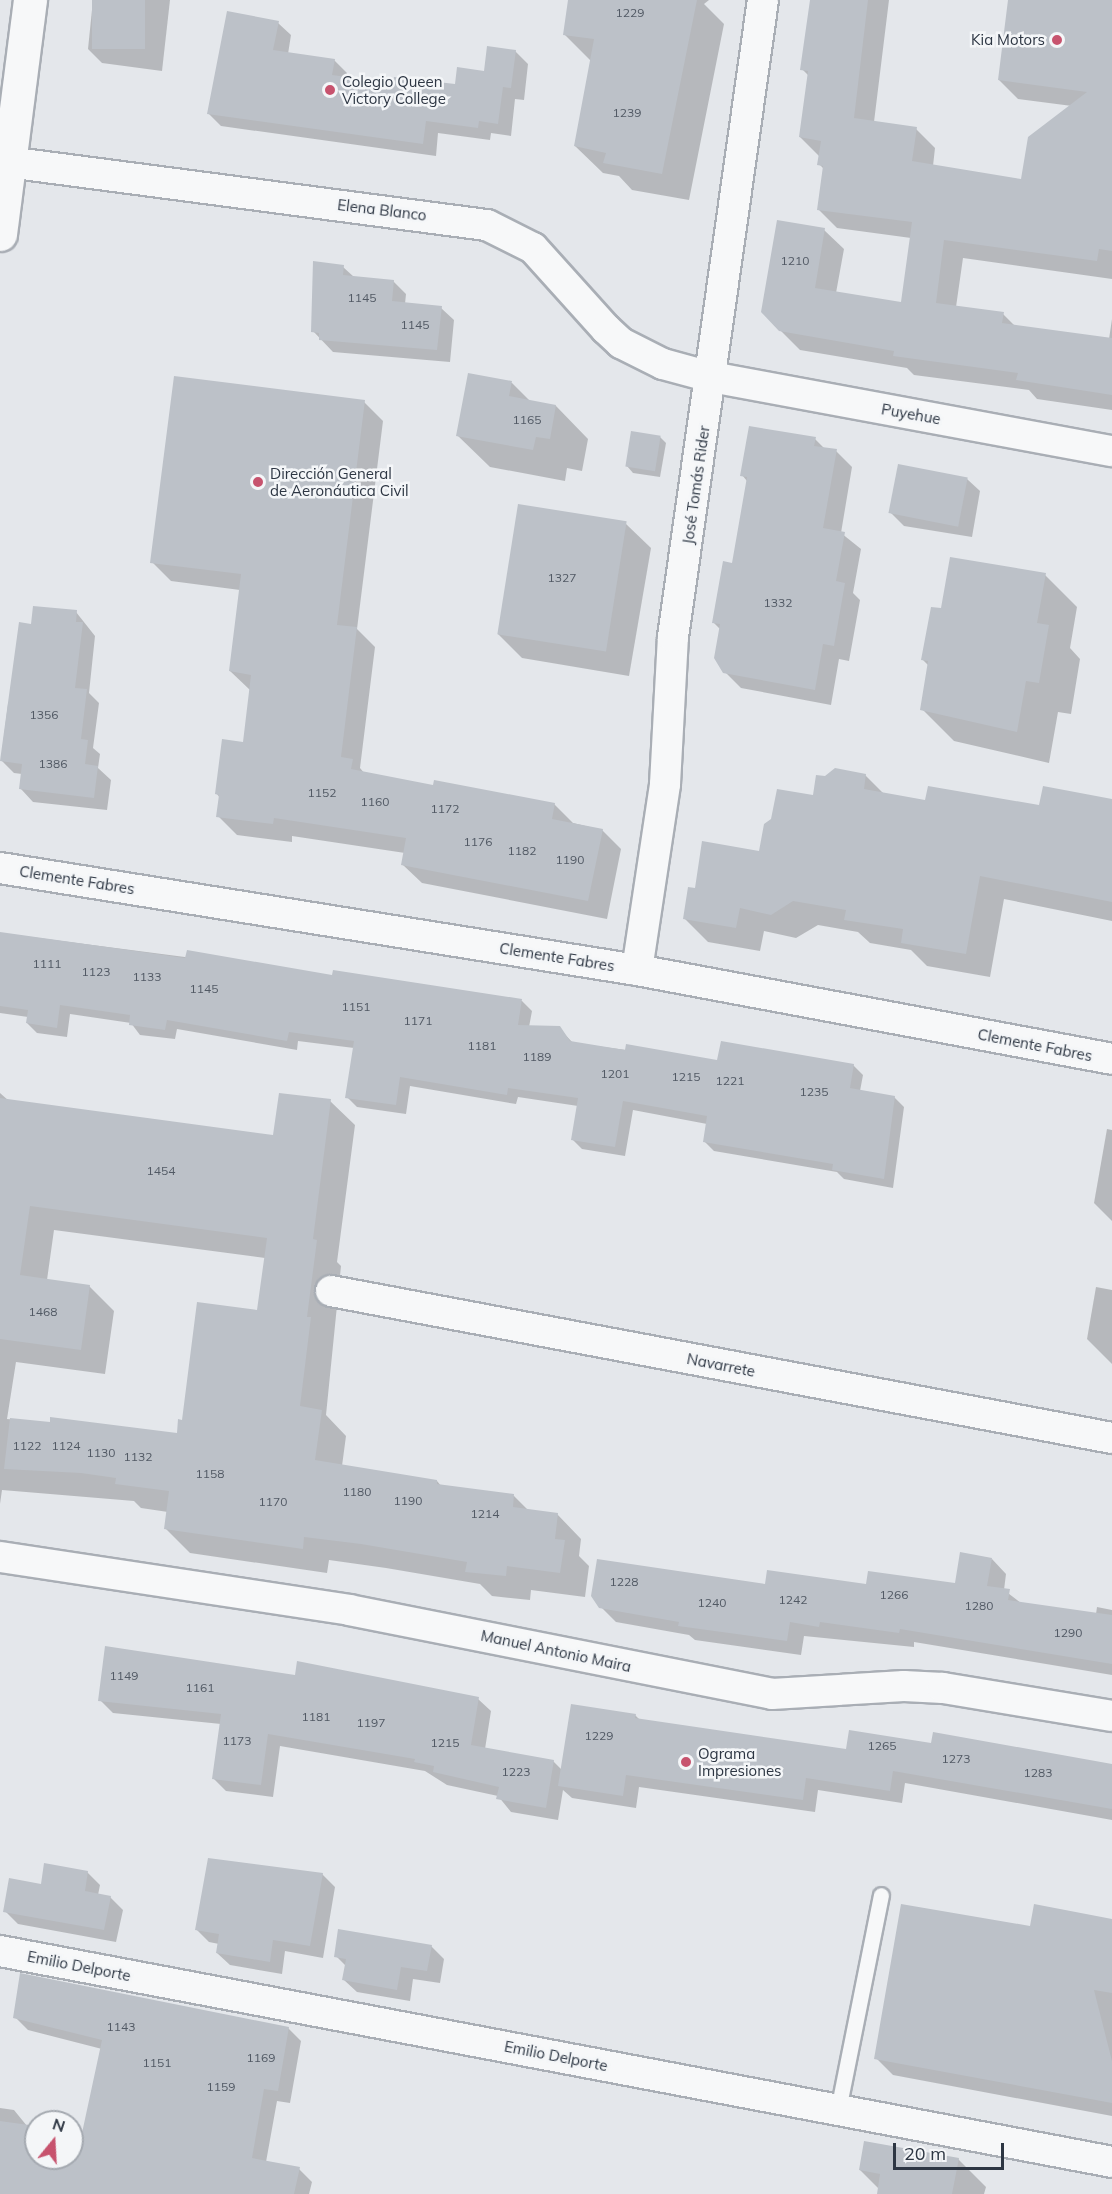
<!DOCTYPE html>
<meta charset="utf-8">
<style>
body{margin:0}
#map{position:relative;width:1112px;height:2194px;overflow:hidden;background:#e4e7eb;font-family:Mulish,sans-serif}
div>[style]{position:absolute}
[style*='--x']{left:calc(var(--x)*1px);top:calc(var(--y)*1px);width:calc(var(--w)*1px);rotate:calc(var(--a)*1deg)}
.shadow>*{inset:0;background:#0003}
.building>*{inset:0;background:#bcc1c8;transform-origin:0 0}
.roads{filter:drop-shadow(2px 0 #a9aeb5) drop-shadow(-2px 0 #a9aeb5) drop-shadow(0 2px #a9aeb5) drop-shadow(0 -2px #a9aeb5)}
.service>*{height:15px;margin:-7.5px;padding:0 7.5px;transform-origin:7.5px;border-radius:7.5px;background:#f7f8f9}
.minor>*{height:30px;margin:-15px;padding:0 15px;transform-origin:15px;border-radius:15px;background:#f7f8f9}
.tertiary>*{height:33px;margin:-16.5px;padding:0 16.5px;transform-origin:16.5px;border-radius:16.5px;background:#f7f8f9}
.dots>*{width:16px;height:16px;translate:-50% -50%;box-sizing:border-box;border:3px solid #f4f6f8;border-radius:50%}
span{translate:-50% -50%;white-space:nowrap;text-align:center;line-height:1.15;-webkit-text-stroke:5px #f4f6f8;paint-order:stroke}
.number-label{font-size:12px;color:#515964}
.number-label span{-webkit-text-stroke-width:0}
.poi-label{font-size:15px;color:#2d3643}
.right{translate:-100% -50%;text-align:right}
.left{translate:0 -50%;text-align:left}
.street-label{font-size:15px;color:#2d3643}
.north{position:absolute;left:24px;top:2110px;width:60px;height:60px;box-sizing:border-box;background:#f4f6f8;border:2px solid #a4a9b0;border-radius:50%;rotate:18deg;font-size:16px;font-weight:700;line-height:24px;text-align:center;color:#2d3643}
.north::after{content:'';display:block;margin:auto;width:21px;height:27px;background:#c7536e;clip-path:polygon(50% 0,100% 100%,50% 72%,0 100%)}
.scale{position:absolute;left:893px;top:2143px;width:111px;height:27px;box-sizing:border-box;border:3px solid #2d3643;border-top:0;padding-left:8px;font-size:18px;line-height:21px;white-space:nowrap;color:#2d3643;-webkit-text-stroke:4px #f4f6f8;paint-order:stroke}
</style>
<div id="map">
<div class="shadow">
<div style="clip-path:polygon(93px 0,170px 0,162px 71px,102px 63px,88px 49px)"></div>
<div style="clip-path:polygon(569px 0,709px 0,704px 4px,724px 24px,689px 200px,632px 190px,619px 176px,603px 173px,575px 146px,591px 61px,564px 34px)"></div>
<div style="clip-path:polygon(811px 0,889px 0,874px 122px,916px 129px,935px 148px,933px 166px,1022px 180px,1072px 106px,1018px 99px,999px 80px,1010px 0,1112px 0,1112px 279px,963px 258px,956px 307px,1003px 314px,1015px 326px,1109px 339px,1112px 319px,1112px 410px,1037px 399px,1029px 390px,914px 375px,907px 368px,800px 350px,780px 330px,824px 230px,844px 249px,836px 293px,902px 304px,911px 238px,837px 228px,818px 209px,824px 169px,819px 164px,820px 157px,800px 137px,809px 76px,802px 69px)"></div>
<div style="clip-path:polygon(278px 23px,291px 35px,288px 54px,334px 60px,347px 73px,346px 78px,395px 85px,456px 85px,486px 72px,515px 51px,528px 64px,524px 100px,515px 99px,511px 136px,491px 133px,490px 140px,438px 133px,436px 156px,221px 126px,208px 113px)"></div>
<div style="clip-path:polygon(343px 267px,354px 277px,393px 281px,406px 294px,405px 304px,441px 308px,454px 320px,450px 362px,333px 352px,313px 331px)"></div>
<div style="clip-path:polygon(469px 375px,512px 383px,531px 402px,556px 406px,588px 439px,582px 471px,567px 468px,565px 481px,490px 467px,457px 435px)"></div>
<div style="clip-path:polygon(364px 402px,383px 421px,357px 629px,375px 647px,360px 768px,365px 774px,435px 787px,554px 804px,573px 823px,602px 830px,621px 849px,607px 919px,422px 883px,403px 865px,405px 853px,292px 836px,292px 842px,237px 835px,218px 816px,220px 798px,217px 794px,244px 744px,250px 690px,230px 671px,240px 590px,171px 581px,152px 562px)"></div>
<div style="clip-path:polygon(660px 437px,666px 443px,660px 477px,633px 473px,627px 466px)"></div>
<div style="clip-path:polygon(815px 439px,825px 449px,836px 451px,852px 467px,841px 533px,861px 549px,853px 593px,860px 600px,849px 661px,839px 659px,831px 705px,741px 688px,725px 672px,720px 629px,713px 622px,733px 565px,747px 481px,742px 475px)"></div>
<div style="clip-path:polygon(967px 479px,980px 491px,972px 537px,904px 526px,891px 513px)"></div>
<div style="clip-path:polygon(626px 524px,651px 548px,629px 676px,522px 658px,498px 634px)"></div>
<div style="clip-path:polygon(1045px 575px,1077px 607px,1070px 648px,1080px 659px,1071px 714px,1058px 712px,1049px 763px,954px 741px,922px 709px,929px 666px,923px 660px,942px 610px)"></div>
<div style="clip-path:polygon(76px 612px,95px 636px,89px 693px,99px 703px,93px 748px,100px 754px,98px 768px,111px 780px,107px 810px,33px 802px,21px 789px,22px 774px,14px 773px,1px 760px,8px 704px,12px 704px,32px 625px)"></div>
<div style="clip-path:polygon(865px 775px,884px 794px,927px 802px,1041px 807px,1112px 801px,1112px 921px,1004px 899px,990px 977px,927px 966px,911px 950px,870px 943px,858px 932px,818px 925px,796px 938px,764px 931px,760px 951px,708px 942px,684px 918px,696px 890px,760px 852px,815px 797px)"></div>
<div style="clip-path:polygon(0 933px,522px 1001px,532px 1011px,529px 1027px,559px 1028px,573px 1043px,718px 1062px,853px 1065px,863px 1075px,860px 1091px,894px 1097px,904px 1107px,893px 1188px,844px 1179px,837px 1172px,714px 1151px,704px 1141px,707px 1124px,633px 1110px,625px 1156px,582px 1149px,572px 1139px,578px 1106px,518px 1097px,516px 1104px,410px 1086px,406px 1114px,357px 1107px,347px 1097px,354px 1048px,298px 1041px,297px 1050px,177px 1029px,175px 1039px,140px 1035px,131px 1023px,70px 1014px,67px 1037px,37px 1033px,27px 1023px,28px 1017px,0 1013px)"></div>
<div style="clip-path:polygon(evenodd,0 1093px,9px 1101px,274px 1137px,330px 1101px,355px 1125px,337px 1262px,341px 1266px,326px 1415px,346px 1436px,342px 1466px,437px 1481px,442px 1487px,514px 1496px,529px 1511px,557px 1514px,581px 1539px,579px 1556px,589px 1566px,585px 1597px,531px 1590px,530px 1600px,492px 1596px,480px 1584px,386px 1568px,329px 1560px,327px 1573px,190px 1553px,165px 1528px,168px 1512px,141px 1508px,134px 1501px,2px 1490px,0 1504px,0 1093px,54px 1230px,265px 1258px,258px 1312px,178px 1435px,7px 1419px,16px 1362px,105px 1374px,114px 1311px,89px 1286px,47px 1280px,54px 1230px)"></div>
<div style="clip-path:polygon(1107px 1129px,1112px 1130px,1112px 1221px,1094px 1203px)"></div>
<div style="clip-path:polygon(1096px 1287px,1112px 1290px,1112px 1364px,1087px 1339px)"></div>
<div style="clip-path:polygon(992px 1559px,1006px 1574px,1004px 1590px,1021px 1603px,1096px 1614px,1097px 1607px,1112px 1610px,1112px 1675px,914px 1642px,914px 1647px,804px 1636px,801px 1655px,695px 1640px,689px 1635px,616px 1622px,601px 1607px,767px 1585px,956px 1584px)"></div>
<div style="clip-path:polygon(296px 1676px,478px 1699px,491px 1711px,485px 1749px,553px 1761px,562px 1770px,635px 1715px,640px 1720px,848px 1751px,932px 1745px,1112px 1765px,1112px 1820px,905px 1783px,902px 1803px,818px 1790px,815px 1812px,639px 1787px,636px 1808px,572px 1798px,563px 1790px,558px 1820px,511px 1812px,498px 1796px,447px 1785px,425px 1771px,280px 1746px,273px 1797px,226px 1791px,213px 1778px,221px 1724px,113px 1713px,100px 1700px)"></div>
<div style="clip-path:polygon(87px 1872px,100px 1885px,98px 1895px,110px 1897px,123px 1910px,116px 1942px,18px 1924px,5px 1911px,42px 1886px)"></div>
<div style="clip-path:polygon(322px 1874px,335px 1887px,323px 1958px,285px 1951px,282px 1974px,230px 1965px,217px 1953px,219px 1944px,209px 1942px,196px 1929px)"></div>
<div style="clip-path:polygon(1112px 1920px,1112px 2116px,893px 2075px,876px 2058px,1031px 1928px)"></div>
<div style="clip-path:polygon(431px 1946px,444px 1959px,440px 1983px,413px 1979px,410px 2001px,357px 1992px,344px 1980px,346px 1966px,336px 1956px)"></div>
<div style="clip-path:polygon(15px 2017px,288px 2028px,301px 2041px,290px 2103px,277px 2101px,266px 2162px,299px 2169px,312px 2182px,309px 2194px,0 2194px,0 2108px,14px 2110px,27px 2126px,36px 2127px,36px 2158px,72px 2158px,72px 2133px,83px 2134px,102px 2049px,28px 2030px)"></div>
<div style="clip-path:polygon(958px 2159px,986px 2187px,984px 2194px,878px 2194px,879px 2189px,860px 2170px)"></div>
</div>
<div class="building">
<div style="left:92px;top:0;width:53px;height:49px"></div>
<div style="clip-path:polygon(568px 0,697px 0,662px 174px,603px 163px,606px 153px,574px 146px,594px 39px,563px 35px)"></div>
<div style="clip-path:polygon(810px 0,868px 0,854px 118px,917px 127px,912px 161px,1021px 179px,1028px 137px,1087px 92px,998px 80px,1008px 0,1112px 0,1112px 251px,1099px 249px,1097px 261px,944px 240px,936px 303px,1004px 312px,1002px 323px,1112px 338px,1112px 395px,1016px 380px,1018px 373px,893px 356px,894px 351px,779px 331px,761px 312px,777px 220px,825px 228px,815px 288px,901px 302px,912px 222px,817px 210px,823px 166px,817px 165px,821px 141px,799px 137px,808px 71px,800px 70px)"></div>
<div style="clip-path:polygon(227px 11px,279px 21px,273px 50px,335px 59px,332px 75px,393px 83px,394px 77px,455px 84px,457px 67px,484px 71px,487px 46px,516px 50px,511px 88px,503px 87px,498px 124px,479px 121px,478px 128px,426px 121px,423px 144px,207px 114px)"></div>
<div style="clip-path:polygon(313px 261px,344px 265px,343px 275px,394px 280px,392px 301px,442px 306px,437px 350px,319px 340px,319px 333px,311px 332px)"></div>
<div style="clip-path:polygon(468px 373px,512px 381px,509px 396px,556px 405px,550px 439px,536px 437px,533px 450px,456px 436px)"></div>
<div style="clip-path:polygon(174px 376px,365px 400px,337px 625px,357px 627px,341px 757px,353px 759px,351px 769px,433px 785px,434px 780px,555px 803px,552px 819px,603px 829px,588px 901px,401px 865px,406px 838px,274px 818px,273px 824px,216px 817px,219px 795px,215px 794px,222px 739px,243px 742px,251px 675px,229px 671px,241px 574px,150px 563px)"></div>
<div style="clip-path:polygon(749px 426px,816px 437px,814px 446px,837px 449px,823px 528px,845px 532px,836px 581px,845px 583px,834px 646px,823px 644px,815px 690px,723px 673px,714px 658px,720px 624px,712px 623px,723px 561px,732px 563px,747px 477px,740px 476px)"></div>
<div style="left:631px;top:431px;width:30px;height:36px;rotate:9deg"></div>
<div style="left:898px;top:464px;width:71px;height:50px;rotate:11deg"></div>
<div style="left:518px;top:504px;width:110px;height:132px;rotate:9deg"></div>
<div style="clip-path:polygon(950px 557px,1046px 573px,1037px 623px,1049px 625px,1039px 683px,1026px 681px,1017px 732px,920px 710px,928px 661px,921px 660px,931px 607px,941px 608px)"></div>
<div style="clip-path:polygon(33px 606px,77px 610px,76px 622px,83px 622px,75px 688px,87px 689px,81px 739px,88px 740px,85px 764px,98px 766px,94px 798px,19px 789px,22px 764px,0 761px,19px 622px,31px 624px)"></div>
<div style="clip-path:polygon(835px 768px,866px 774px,864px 789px,925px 800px,928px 786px,1039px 805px,1043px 786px,1112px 799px,1112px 902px,980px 876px,966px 954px,901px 943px,903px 929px,844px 920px,846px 910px,793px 901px,771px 915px,740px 908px,736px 928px,683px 919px,688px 887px,695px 888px,702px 841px,759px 851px,764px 824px,771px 819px,777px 789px,813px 795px,816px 775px,825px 776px)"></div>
<div style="clip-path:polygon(0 932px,185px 958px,187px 950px,332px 975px,333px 970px,522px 999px,518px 1025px,560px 1026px,570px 1041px,625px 1050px,626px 1044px,717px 1060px,721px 1041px,854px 1064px,850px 1088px,895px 1096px,884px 1179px,832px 1170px,833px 1164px,703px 1142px,707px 1116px,623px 1101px,615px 1147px,571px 1140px,578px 1098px,508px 1088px,507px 1095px,400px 1077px,396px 1105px,345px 1098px,354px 1041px,289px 1032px,287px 1041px,167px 1020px,165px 1030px,129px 1025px,130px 1015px,60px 1005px,57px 1028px,26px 1023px,28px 1010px,0 1006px)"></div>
<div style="clip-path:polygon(279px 1093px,331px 1099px,313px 1239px,317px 1240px,307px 1317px,311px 1317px,300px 1406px,322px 1410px,315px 1460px,437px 1480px,437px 1484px,514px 1494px,513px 1507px,558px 1513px,555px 1539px,565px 1540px,560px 1573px,507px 1566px,506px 1576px,465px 1572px,467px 1562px,361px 1544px,304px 1537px,303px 1549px,164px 1529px,169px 1491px,115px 1484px,116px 1478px,81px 1473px,4px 1469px,10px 1418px,50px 1422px,50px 1417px,177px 1433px,178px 1419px,182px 1420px,197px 1302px,257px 1310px,267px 1238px,30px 1206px,20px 1275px,90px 1285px,81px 1350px,0 1339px,0 1098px,273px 1135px)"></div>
<div style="clip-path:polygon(960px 1552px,992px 1558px,987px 1586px,1010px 1589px,1008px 1600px,1112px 1615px,1112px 1664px,900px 1629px,899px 1633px,820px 1622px,819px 1627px,790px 1622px,787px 1641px,678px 1626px,679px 1622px,599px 1608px,591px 1596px,597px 1559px,765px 1584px,767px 1570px,866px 1584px,868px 1571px,955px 1583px)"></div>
<div style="clip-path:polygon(105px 1646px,295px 1675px,297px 1661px,479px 1697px,471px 1745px,554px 1760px,546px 1808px,496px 1799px,499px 1787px,433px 1772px,434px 1766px,414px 1762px,415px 1759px,268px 1734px,261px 1785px,212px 1779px,221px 1714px,98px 1701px)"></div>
<div style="clip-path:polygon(571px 1704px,636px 1714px,635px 1718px,846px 1749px,849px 1730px,931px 1743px,933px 1732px,1112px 1764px,1112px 1809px,893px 1771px,890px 1791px,806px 1778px,803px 1800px,626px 1775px,623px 1796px,558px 1786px)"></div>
<div style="clip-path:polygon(208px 1858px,323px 1873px,310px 1946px,273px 1940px,270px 1962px,216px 1953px,219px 1934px,195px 1930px)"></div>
<div style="clip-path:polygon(44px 1863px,88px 1871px,85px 1891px,111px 1896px,104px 1930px,3px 1912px,9px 1878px,41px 1884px)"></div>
<div style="clip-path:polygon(901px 1904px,1030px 1926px,1034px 1904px,1112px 1919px,1112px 1993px,1094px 1990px,1112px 2061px,1112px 2103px,874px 2059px)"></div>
<div style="clip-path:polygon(338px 1929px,432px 1945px,427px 1971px,401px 1967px,397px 1990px,342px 1980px,346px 1959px,334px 1957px)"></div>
<div style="clip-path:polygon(20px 1973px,289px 2027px,278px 2091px,264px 2089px,252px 2158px,300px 2167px,294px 2194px,0 2194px,0 2121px,36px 2126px,36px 2158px,72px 2158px,72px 2131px,82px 2133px,102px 2040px,13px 2018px)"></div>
<div style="clip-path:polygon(864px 2141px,959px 2158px,952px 2194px,877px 2194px,880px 2174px,859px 2170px)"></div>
</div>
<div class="roads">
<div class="service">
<div style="--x:838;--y:2110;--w:219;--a:-78.7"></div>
</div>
<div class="minor">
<div style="--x:0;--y:161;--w:491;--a:7.5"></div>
<div style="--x:487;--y:225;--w:51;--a:26.6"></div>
<div style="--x:533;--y:248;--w:109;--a:48"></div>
<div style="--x:606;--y:329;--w:21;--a:43"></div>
<div style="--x:621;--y:343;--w:47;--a:26.6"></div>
<div style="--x:663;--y:364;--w:50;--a:15.2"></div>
<div style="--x:711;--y:377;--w:408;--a:10.5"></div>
<div style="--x:0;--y:868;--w:645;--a:9.1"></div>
<div style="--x:637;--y:970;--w:483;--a:10.6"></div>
<div style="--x:637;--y:970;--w:188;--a:-81.4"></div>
<div style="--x:665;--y:784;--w:147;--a:-86.9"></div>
<div style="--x:673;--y:637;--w:643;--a:-81.96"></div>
<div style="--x:331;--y:1291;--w:795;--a:10.66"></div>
<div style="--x:0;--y:1557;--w:353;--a:8.6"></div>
<div style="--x:349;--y:1610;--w:431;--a:11.2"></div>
<div style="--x:772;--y:1694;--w:132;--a:-3.5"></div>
<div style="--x:904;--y:1686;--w:39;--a:3"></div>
<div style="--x:943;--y:1688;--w:171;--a:9.4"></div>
<div style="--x:0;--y:1951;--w:1132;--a:10.74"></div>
</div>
<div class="tertiary">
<div style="--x:0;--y:234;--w:236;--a:-82.7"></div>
</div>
</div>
<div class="dots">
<div style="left:1057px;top:40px;background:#c7536e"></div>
<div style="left:330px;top:90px;background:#c7536e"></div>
<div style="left:258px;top:482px;background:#c7536e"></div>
<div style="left:686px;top:1762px;background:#c7536e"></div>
</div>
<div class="number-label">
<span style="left:630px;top:13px">1229</span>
<span style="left:627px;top:113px">1239</span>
<span style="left:795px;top:261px">1210</span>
<span style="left:362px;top:298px">1145</span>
<span style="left:415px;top:325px">1145</span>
<span style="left:527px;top:420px">1165</span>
<span style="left:562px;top:578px">1327</span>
<span style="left:778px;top:603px">1332</span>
<span style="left:44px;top:715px">1356</span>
<span style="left:53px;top:764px">1386</span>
<span style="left:322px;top:793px">1152</span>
<span style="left:375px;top:802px">1160</span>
<span style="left:445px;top:809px">1172</span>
<span style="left:478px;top:842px">1176</span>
<span style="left:522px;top:851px">1182</span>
<span style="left:570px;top:860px">1190</span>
<span style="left:47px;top:964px">1111</span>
<span style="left:96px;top:972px">1123</span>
<span style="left:147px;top:977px">1133</span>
<span style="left:204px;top:989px">1145</span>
<span style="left:356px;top:1007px">1151</span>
<span style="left:418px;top:1021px">1171</span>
<span style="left:482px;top:1046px">1181</span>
<span style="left:537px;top:1057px">1189</span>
<span style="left:615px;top:1074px">1201</span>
<span style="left:686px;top:1077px">1215</span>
<span style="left:730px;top:1081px">1221</span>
<span style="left:814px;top:1092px">1235</span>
<span style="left:161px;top:1171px">1454</span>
<span style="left:43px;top:1312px">1468</span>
<span style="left:27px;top:1446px">1122</span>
<span style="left:66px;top:1446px">1124</span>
<span style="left:101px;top:1453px">1130</span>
<span style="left:138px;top:1457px">1132</span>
<span style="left:210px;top:1474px">1158</span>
<span style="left:357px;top:1492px">1180</span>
<span style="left:408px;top:1501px">1190</span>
<span style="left:273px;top:1502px">1170</span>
<span style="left:485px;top:1514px">1214</span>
<span style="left:624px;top:1582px">1228</span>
<span style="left:894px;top:1595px">1266</span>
<span style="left:793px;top:1600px">1242</span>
<span style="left:712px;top:1603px">1240</span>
<span style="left:979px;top:1606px">1280</span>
<span style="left:1068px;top:1633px">1290</span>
<span style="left:124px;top:1676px">1149</span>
<span style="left:200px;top:1688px">1161</span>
<span style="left:316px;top:1717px">1181</span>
<span style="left:371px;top:1723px">1197</span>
<span style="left:599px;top:1736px">1229</span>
<span style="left:237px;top:1741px">1173</span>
<span style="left:445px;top:1743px">1215</span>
<span style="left:882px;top:1746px">1265</span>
<span style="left:956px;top:1759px">1273</span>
<span style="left:516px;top:1772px">1223</span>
<span style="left:1038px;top:1773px">1283</span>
<span style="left:121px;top:2027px">1143</span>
<span style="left:261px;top:2058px">1169</span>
<span style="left:157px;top:2063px">1151</span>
<span style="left:221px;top:2087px">1159</span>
</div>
<div class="poi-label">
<span class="right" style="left:1045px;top:40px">Kia Motors</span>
<span class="left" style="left:342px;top:90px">Colegio Queen<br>Victory College</span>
<span class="left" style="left:270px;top:482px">Dirección General<br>de Aeronáutica Civil</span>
<span class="left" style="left:698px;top:1762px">Ograma<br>Impresiones</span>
</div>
<div class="street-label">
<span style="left:382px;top:210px;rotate:7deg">Elena Blanco</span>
<span style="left:911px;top:414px;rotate:10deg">Puyehue</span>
<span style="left:696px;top:485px;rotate:-82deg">José Tomás Rider</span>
<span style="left:77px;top:880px;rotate:9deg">Clemente Fabres</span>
<span style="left:557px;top:957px;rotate:9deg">Clemente Fabres</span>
<span style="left:1035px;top:1045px;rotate:11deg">Clemente Fabres</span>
<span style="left:721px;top:1365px;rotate:11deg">Navarrete</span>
<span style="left:556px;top:1651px;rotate:12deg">Manuel Antonio Maira</span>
<span style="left:79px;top:1966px;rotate:11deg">Emilio Delporte</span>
<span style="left:556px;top:2056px;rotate:11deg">Emilio Delporte</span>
</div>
<div class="north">N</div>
<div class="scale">20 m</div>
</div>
